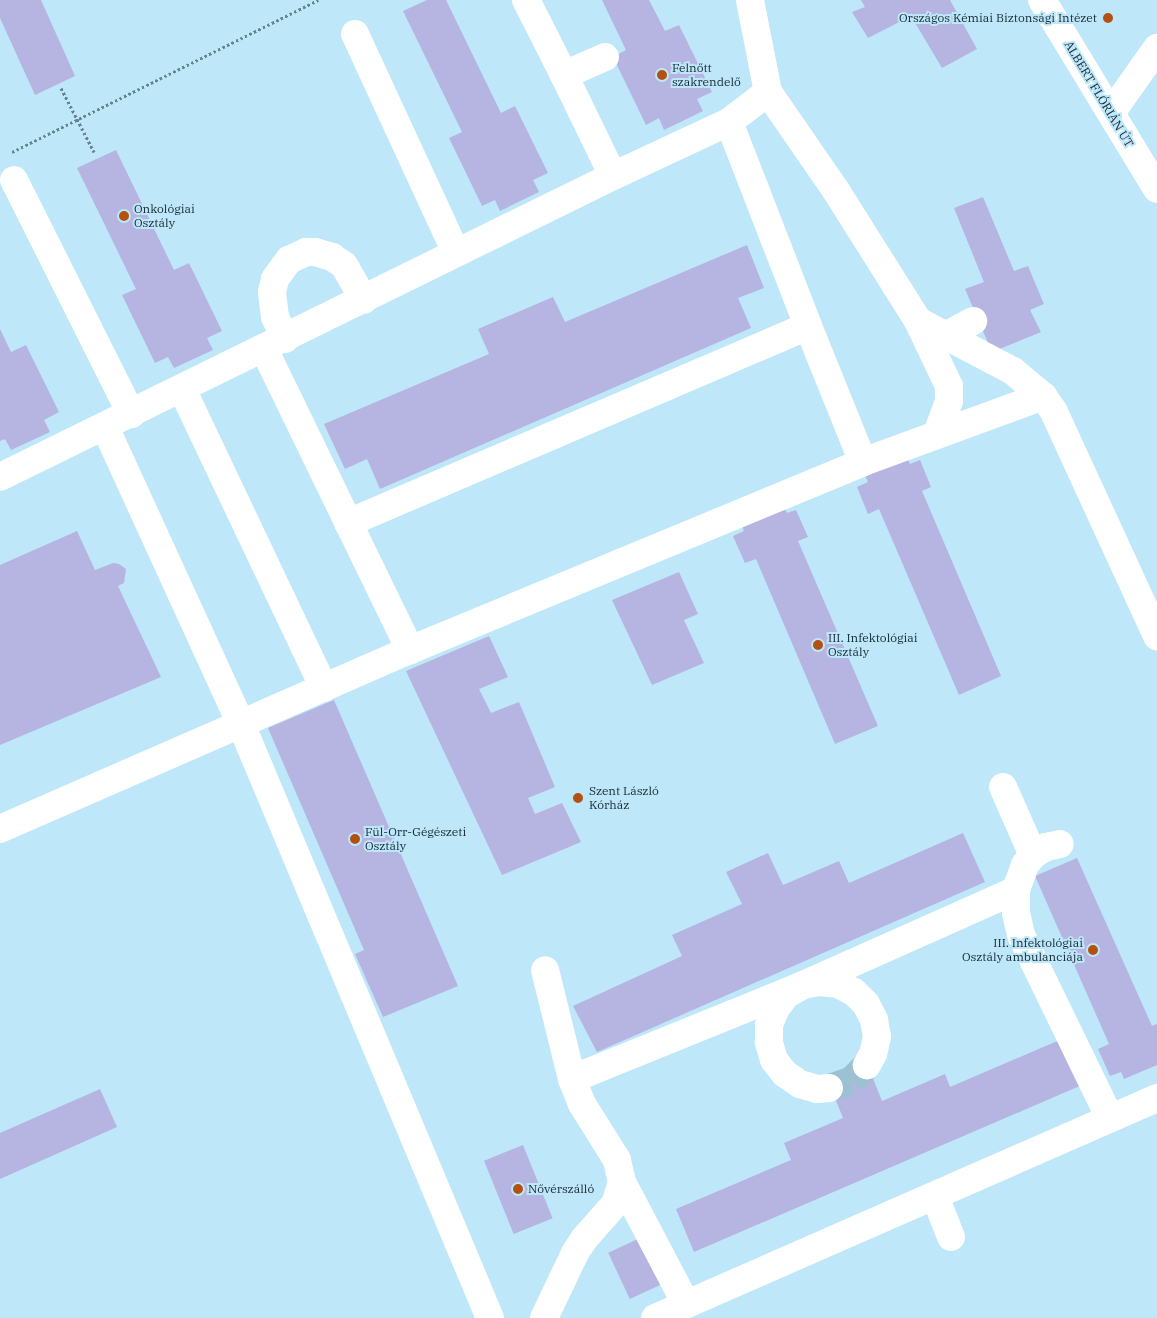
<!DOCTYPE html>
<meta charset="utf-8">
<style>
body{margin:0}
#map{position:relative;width:1157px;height:1318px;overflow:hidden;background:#bee7fa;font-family:"IBM Plex Serif",serif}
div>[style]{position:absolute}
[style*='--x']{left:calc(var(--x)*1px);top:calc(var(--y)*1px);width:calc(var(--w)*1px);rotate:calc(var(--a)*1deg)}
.building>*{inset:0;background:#b6b4e0;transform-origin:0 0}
.minor-tunnel>*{height:28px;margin-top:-14px;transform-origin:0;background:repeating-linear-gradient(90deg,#9cc1d2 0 28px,transparent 0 42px)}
.path>*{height:3px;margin-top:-1.5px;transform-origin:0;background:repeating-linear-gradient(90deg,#658391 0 2.5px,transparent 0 5px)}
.minor>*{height:28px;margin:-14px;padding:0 14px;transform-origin:14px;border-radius:14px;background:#fff}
.dots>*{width:14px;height:14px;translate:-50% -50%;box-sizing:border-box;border:2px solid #bee7fa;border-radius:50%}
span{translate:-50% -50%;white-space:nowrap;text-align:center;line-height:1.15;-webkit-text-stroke:4px #bee7fa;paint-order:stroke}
.poi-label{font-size:12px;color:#152a33}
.right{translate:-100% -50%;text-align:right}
.left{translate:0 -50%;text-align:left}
.street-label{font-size:12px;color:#152a33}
</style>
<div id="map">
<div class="building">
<div style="clip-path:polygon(0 0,41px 0,75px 76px,35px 95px,0 18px)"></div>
<div style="clip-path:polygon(427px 0,446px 0,501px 113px,515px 106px,548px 173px,533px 180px,539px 192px,500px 211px,495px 200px,482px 206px,449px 138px,462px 132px,403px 11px)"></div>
<div style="clip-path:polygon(602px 0,649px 0,665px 31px,679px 25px,712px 92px,697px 99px,703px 111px,664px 130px,659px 118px,646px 125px,613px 57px,626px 50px)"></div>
<div style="clip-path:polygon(861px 0,950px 0,977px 49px,942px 68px,911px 16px,868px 38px,852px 12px,865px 7px)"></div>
<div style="clip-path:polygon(116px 150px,174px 270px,189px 263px,222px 331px,207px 338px,213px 350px,174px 368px,168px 357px,155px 363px,122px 295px,136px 289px,77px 168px)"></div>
<div style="clip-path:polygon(983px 197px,1014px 271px,1028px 266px,1044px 304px,1030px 310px,1041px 332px,992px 352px,965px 289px,984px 282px,954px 208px)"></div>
<div style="clip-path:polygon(747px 245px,764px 288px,738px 298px,751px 328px,380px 489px,367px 459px,345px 469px,324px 424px,489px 354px,478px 329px,553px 297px,565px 322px)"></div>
<div style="clip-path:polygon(0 329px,11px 352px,26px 345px,59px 412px,44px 420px,50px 432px,11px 450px,5px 439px,0 441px)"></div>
<div style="clip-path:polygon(906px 455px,910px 464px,920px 460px,931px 487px,922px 491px,1001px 676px,959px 695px,879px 509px,868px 514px,857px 487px,868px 482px,864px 473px)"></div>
<div style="clip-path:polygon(783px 505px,787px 513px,796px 510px,808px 537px,798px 541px,878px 726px,835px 744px,756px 559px,745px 563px,733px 536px,744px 531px,741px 523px)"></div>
<div style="clip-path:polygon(77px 531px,95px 570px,113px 563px,119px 564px,126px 569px,124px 583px,118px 586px,161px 677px,0 745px,0 565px)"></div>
<div style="clip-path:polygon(679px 572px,698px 614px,684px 620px,704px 663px,652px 685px,612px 600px)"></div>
<div style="clip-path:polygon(489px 636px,508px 677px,479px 689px,491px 713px,519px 702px,555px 787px,528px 798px,535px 814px,562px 803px,581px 842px,502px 875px,406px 671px)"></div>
<div style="clip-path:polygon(334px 700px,458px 986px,383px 1017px,355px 954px,364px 950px,268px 728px)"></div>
<div style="clip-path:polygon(963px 833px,985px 882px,597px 1052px,573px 1006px,682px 956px,672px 935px,742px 904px,726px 872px,768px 853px,783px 885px,839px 861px,849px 883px)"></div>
<div style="clip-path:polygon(1077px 858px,1152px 1026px,1157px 1024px,1157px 1065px,1124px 1079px,1121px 1072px,1110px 1076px,1098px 1049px,1109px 1044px,1035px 876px)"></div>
<div style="clip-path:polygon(1062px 1039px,1082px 1085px,694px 1252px,676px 1209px,791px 1160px,784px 1143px,843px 1118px,826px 1076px,866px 1061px,882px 1101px,945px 1074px,950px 1087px)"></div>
<div style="clip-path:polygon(100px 1089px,117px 1127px,0 1179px,0 1133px)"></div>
<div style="left:523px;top:1145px;width:79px;height:42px;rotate:68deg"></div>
<div style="left:640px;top:1238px;width:51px;height:35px;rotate:65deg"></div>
</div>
<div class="minor-tunnel">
<div style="--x:829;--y:1088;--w:23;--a:-18"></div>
<div style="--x:851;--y:1081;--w:23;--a:-45"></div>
</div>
<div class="path">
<div style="--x:61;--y:88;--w:72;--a:62.7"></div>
<div style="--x:12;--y:152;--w:342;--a:-26.4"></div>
</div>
<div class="minor">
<div style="--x:526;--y:0;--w:84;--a:63.1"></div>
<div style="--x:1042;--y:0;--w:221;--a:58.7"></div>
<div style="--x:355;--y:34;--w:241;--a:65.2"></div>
<div style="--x:605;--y:57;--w:45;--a:156.3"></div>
<div style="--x:564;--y:75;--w:112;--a:64.1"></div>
<div style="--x:768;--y:92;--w:118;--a:55.4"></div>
<div style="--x:835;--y:189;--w:156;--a:57.8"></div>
<div style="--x:918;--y:321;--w:72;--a:64.5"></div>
<div style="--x:949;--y:386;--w:15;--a:90"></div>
<div style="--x:949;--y:401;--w:35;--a:110"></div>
<div style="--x:1111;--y:113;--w:80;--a:-54.7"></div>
<div style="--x:729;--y:122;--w:219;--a:68.8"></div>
<div style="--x:808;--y:326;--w:147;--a:68"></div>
<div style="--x:14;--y:180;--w:262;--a:63.4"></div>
<div style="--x:918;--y:321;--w:107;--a:27.8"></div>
<div style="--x:1013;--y:371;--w:39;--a:40"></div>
<div style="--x:1043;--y:396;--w:19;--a:55"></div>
<div style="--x:1054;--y:412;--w:247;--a:65.3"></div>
<div style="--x:945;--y:336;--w:32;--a:-28"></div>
<div style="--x:285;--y:339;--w:24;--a:-114"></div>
<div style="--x:275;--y:317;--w:25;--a:-97"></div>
<div style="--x:272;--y:292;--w:13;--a:-77"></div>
<div style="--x:275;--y:279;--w:24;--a:-54"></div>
<div style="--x:289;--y:260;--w:19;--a:-25"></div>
<div style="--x:306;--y:252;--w:9;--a:0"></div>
<div style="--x:315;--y:252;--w:18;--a:16"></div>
<div style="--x:332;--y:257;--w:14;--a:34"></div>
<div style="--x:344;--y:265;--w:40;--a:60.3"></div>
<div style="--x:264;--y:349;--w:335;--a:64.1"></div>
<div style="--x:182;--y:389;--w:331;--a:64.6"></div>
<div style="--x:105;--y:427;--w:327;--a:65.4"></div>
<div style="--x:241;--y:724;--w:644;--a:67.26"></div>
<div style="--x:0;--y:477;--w:683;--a:-26.15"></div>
<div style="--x:613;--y:176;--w:128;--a:-25"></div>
<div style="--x:729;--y:122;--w:49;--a:-37.6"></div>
<div style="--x:768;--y:92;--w:94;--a:-101.1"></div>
<div style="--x:348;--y:523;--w:500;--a:-23.18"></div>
<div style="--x:1003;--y:787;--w:74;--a:66.2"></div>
<div style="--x:1033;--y:855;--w:13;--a:129"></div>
<div style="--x:1025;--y:865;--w:27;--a:110"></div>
<div style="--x:1016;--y:890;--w:23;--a:90"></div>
<div style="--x:1016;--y:913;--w:23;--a:77"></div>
<div style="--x:1021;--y:935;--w:203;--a:64.1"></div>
<div style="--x:0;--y:829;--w:447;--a:-23.6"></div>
<div style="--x:410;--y:650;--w:490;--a:-22.5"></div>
<div style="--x:863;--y:462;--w:192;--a:-20.1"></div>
<div style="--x:1033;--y:855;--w:15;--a:-32"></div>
<div style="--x:1046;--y:847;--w:14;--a:-12"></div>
<div style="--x:572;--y:1079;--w:249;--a:-22.1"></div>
<div style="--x:803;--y:985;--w:233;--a:-24"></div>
<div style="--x:829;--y:1088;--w:12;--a:175"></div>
<div style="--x:817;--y:1089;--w:18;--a:-164"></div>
<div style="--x:800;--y:1084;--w:18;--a:-146"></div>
<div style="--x:785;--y:1074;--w:18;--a:-128"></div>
<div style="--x:774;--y:1060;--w:19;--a:-106"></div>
<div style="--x:769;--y:1042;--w:17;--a:-90"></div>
<div style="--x:769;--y:1025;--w:18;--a:-68"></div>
<div style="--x:776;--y:1008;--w:18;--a:-52"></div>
<div style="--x:787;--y:994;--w:18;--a:-29"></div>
<div style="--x:803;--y:985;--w:17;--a:-10"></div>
<div style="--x:820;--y:982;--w:18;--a:6"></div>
<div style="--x:838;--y:984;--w:18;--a:27"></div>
<div style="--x:854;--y:992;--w:17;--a:45"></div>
<div style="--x:866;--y:1004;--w:18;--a:63"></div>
<div style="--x:874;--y:1020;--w:17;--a:80"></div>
<div style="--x:877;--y:1037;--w:17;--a:103"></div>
<div style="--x:873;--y:1054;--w:13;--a:119"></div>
<div style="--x:622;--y:1182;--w:138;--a:62.3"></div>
<div style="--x:935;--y:1196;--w:44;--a:68.7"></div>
<div style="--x:544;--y:1318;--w:72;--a:-64.5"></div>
<div style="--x:575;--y:1253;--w:17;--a:-57"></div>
<div style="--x:584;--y:1239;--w:47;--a:-48.5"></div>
<div style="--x:615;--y:1204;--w:23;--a:-72"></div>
<div style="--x:622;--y:1182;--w:23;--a:-103"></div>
<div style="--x:617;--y:1160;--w:66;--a:-122"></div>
<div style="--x:582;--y:1104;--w:27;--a:-112"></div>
<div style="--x:572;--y:1079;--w:112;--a:-103.9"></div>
<div style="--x:655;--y:1318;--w:548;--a:-23.67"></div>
</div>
<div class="dots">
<div style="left:1108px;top:18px;background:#b25112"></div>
<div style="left:662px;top:75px;background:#b25112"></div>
<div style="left:124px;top:216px;background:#b25112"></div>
<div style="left:818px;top:645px;background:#b25112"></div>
<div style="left:578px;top:798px;background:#b25112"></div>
<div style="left:355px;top:839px;background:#b25112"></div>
<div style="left:1093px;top:950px;background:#b25112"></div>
<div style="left:518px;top:1189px;background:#b25112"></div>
</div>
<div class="poi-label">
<span class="right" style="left:1097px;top:18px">Országos Kémiai Biztonsági Intézet</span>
<span class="left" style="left:672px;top:75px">Felnőtt<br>szakrendelő</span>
<span class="left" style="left:134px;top:216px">Onkológiai<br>Osztály</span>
<span class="left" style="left:828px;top:645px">III. Infektológiai<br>Osztály</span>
<span class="left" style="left:589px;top:798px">Szent László<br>Kórház</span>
<span class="left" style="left:365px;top:839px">Fül-Orr-Gégészeti<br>Osztály</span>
<span class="right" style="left:1083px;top:950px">III. Infektológiai<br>Osztály ambulanciája</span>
<span class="left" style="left:528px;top:1189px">Nővérszálló</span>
</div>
<div class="street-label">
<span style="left:1099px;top:94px;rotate:59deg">ALBERT FLÓRIÁN ÚT</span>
</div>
</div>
